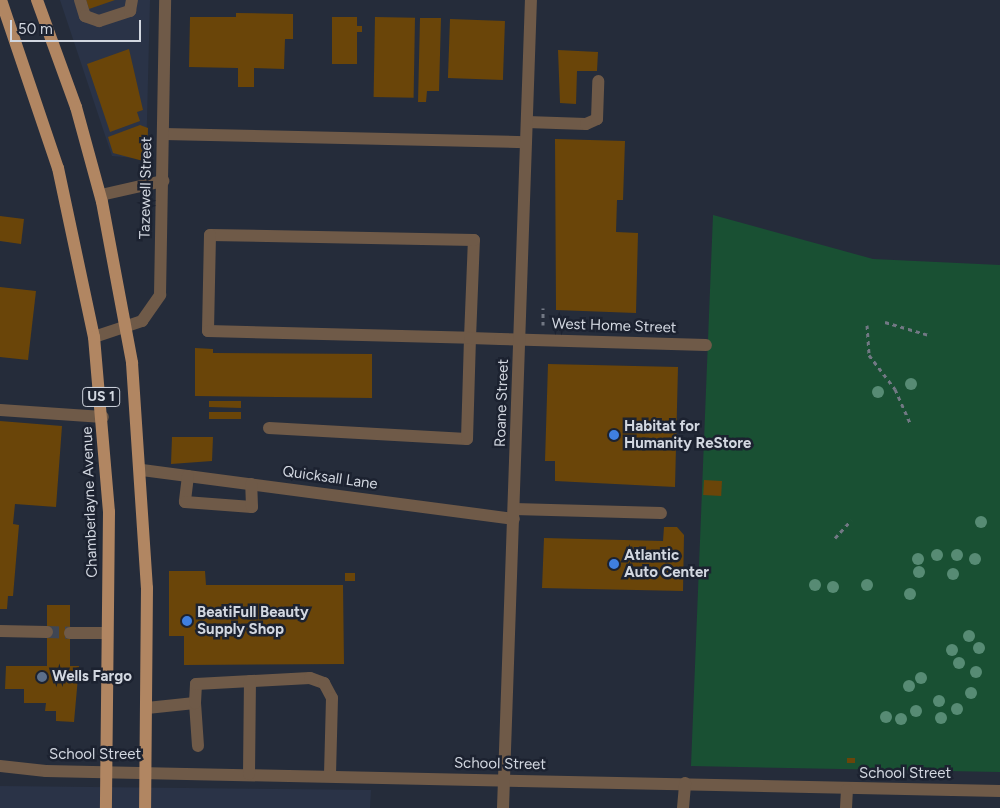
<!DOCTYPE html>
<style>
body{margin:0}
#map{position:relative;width:1000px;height:808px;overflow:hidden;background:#252c3a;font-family:Figtree,sans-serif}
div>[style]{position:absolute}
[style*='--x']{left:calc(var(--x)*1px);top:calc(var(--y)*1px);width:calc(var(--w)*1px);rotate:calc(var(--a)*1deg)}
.built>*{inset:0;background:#2a3347}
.green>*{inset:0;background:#195033}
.building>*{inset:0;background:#6a4509;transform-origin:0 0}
.minor-tunnel>*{height:12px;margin-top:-6px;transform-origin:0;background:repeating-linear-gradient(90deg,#3f4653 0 12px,transparent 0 18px)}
.path>*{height:3px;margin-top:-1.5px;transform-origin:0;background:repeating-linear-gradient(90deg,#727884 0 4px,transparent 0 8px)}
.minor>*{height:12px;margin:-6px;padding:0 6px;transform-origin:6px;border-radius:6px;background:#6f5a48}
.major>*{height:12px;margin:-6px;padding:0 6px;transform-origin:6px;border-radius:6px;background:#b18662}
.trees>*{width:12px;height:12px;margin:-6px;border-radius:50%;background:#578b74}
.dots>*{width:14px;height:14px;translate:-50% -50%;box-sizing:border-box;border:2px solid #1c2230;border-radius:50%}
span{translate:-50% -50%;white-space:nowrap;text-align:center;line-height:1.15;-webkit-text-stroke:5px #1c2230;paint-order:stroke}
.shield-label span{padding:1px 4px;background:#1c2230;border:1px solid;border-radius:4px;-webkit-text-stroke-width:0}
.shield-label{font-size:14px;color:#d2d7e0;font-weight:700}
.street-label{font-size:15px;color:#d2d7e0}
.poi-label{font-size:15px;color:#d2d7e0;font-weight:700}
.left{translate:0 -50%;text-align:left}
.scale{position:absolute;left:10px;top:20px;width:131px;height:22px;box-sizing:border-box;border:2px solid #d2d7e0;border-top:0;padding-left:6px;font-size:15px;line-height:18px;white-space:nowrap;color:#d2d7e0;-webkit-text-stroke:4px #1c2230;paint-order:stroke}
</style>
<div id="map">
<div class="built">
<div style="clip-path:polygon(60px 0,150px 0,146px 159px,112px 156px)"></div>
<div style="clip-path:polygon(0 786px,371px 790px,370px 808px,0 808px)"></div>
</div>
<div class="green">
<div style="clip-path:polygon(713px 215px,873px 259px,1000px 265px,1000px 772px,691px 766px)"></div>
</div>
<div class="building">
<div style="clip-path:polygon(86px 0,115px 0,89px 9px)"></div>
<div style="clip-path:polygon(236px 13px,293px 14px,293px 39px,285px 39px,284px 69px,254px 68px,254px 87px,238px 87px,238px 68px,189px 67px,190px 17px,236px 17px)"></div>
<div style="clip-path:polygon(332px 17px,357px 17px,357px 26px,362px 26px,362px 32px,357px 32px,357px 64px,332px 64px)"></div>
<div style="left:375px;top:17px;width:40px;height:80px;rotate:1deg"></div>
<div style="clip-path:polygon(420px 18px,441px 18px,439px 91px,427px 91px,426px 102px,418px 102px)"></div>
<div style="left:450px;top:19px;width:55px;height:59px;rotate:2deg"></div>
<div style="clip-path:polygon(129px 49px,143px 110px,137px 112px,140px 121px,110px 132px,87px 64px)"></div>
<div style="clip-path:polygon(558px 50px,598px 52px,597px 71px,577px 71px,576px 104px,560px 103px)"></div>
<div style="clip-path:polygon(140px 125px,148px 128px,147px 162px,113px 153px,108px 137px)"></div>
<div style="clip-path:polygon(555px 139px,625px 141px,623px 200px,617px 200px,616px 232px,638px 233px,636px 313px,556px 310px)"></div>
<div style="clip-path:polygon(0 216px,24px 219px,21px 244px,0 241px)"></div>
<div style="clip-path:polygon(0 287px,36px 291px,28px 360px,0 357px)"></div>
<div style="clip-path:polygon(195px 348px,213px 349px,213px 353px,372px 354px,372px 398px,195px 396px)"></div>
<div style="clip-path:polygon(548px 364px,678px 367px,675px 487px,555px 481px,555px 461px,545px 461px)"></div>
<div style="clip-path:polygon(209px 401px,241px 401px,241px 408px,209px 407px)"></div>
<div style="left:209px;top:412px;width:32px;height:7px"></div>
<div style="clip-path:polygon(0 421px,62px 426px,56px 507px,15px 504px,13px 524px,19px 525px,13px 596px,8px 596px,7px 609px,0 609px)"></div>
<div style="clip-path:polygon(172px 437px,213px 437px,212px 461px,171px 464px)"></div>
<div style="left:704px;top:480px;width:18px;height:15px;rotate:3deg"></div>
<div style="clip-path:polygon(664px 527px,677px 527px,684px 535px,683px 591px,542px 588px,544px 538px,663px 541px)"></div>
<div style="clip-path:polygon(169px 571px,205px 571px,206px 585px,343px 585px,344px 664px,184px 665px,184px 636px,169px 636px)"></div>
<div style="left:345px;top:573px;width:10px;height:8px"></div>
<div style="clip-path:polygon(47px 605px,70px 605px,70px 666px,79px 666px,74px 722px,56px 721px,56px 711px,45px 711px,46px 703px,24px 703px,24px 689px,5px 689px,6px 666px,47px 666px)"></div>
<div style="left:847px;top:758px;width:8px;height:5px"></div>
</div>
<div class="minor-tunnel">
<div style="--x:47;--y:632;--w:23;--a:2"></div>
</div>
<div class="path">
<div style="--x:885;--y:322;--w:46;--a:16.5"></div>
<div style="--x:543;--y:325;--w:17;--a:-90"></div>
<div style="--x:867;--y:325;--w:30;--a:86"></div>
<div style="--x:869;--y:355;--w:43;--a:52.6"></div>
<div style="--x:895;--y:389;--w:37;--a:66"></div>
<div style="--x:835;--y:538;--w:24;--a:-48"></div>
</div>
<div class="minor">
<div style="--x:80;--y:0;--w:17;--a:73"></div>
<div style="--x:85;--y:16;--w:15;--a:20"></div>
<div style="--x:99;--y:21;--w:33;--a:-18"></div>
<div style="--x:130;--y:11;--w:11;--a:-80"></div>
<div style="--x:527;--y:122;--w:59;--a:1.9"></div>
<div style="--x:586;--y:124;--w:12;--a:-24"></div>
<div style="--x:597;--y:119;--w:38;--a:-88"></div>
<div style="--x:164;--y:134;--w:362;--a:1.3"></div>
<div style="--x:101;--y:195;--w:64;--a:-12.7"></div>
<div style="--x:94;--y:337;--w:51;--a:-18.4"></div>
<div style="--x:142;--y:321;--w:32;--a:-55"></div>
<div style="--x:160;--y:295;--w:295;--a:-89"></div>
<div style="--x:0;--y:410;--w:103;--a:3.9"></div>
<div style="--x:269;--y:428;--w:198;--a:3.2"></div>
<div style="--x:467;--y:439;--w:101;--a:-88.3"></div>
<div style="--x:470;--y:338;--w:98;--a:-87.7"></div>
<div style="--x:474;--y:240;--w:264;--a:-178.9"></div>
<div style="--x:210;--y:235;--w:96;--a:91.2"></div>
<div style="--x:208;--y:331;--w:262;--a:1.5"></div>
<div style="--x:470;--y:338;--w:30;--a:2"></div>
<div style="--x:500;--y:339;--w:206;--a:1.7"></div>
<div style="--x:142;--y:470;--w:375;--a:7.5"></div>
<div style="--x:188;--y:476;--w:26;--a:97"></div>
<div style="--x:185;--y:502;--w:67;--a:4.3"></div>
<div style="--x:252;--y:507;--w:23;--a:-92"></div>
<div style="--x:514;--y:509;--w:147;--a:1.6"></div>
<div style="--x:0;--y:631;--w:47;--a:1.2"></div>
<div style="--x:70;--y:633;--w:37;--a:0"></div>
<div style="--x:195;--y:703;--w:43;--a:86"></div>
<div style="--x:147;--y:708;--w:48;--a:-5.9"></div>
<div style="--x:195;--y:703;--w:19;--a:-87"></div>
<div style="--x:196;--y:684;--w:114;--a:-3"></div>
<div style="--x:310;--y:678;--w:15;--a:20"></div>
<div style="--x:324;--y:683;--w:17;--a:62"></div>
<div style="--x:332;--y:698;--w:78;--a:91.5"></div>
<div style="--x:0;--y:766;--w:46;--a:6.2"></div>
<div style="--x:46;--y:771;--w:954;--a:1.2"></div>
<div style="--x:249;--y:774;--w:93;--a:-89.4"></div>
<div style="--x:503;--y:808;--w:808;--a:-88.02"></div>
<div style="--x:683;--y:808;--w:25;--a:-85"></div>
<div style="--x:846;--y:808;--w:18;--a:-87"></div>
</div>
<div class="major">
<div style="--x:1;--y:0;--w:177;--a:71.3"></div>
<div style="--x:58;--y:168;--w:173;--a:78"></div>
<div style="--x:94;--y:337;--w:176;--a:85.1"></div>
<div style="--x:109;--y:512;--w:296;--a:90.6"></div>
<div style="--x:37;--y:0;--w:114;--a:70"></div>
<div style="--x:76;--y:107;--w:98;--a:74.7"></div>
<div style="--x:102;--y:202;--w:164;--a:79.4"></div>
<div style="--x:132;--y:363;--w:225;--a:86.2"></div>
<div style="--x:147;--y:588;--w:220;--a:90.5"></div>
</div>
<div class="trees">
<div style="left:911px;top:384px"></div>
<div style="left:878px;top:392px"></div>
<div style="left:981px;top:522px"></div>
<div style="left:937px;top:555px"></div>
<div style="left:957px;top:555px"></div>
<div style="left:918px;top:559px"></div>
<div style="left:975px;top:559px"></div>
<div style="left:919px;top:572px"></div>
<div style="left:953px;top:574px"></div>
<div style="left:815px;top:585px"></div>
<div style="left:867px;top:585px"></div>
<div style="left:833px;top:587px"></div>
<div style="left:910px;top:594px"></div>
<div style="left:969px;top:636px"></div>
<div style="left:979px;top:648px"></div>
<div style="left:952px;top:650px"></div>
<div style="left:959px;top:663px"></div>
<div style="left:976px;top:672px"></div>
<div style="left:921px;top:678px"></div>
<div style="left:909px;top:686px"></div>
<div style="left:971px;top:693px"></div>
<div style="left:939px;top:701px"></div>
<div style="left:957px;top:709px"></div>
<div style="left:916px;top:711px"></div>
<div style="left:886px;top:717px"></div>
<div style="left:941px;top:718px"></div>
<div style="left:901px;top:719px"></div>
</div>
<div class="dots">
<div style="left:614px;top:435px;background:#3f7fe0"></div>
<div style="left:614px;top:564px;background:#3f7fe0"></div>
<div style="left:187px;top:621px;background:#3f7fe0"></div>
<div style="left:42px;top:677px;background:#5c6f8a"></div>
</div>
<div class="shield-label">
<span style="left:101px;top:397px">US 1</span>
</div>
<div class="street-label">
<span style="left:146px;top:188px;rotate:-89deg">Tazewell Street</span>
<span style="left:614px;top:326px;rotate:2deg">West Home Street</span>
<span style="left:502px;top:403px;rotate:-88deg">Roane Street</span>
<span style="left:330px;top:478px;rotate:8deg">Quicksall Lane</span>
<span style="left:90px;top:502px;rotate:-92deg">Chamberlayne Avenue</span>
<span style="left:95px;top:755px">School Street</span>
<span style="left:500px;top:764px;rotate:1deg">School Street</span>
<span style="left:905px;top:774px">School Street</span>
</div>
<div class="poi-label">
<span class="left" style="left:624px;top:435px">Habitat for<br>Humanity ReStore</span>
<span class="left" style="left:624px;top:564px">Atlantic<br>Auto Center</span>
<span class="left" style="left:197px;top:621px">BeatiFull Beauty<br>Supply Shop</span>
<span class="left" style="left:52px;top:677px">Wells Fargo</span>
</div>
<div class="scale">50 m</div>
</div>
